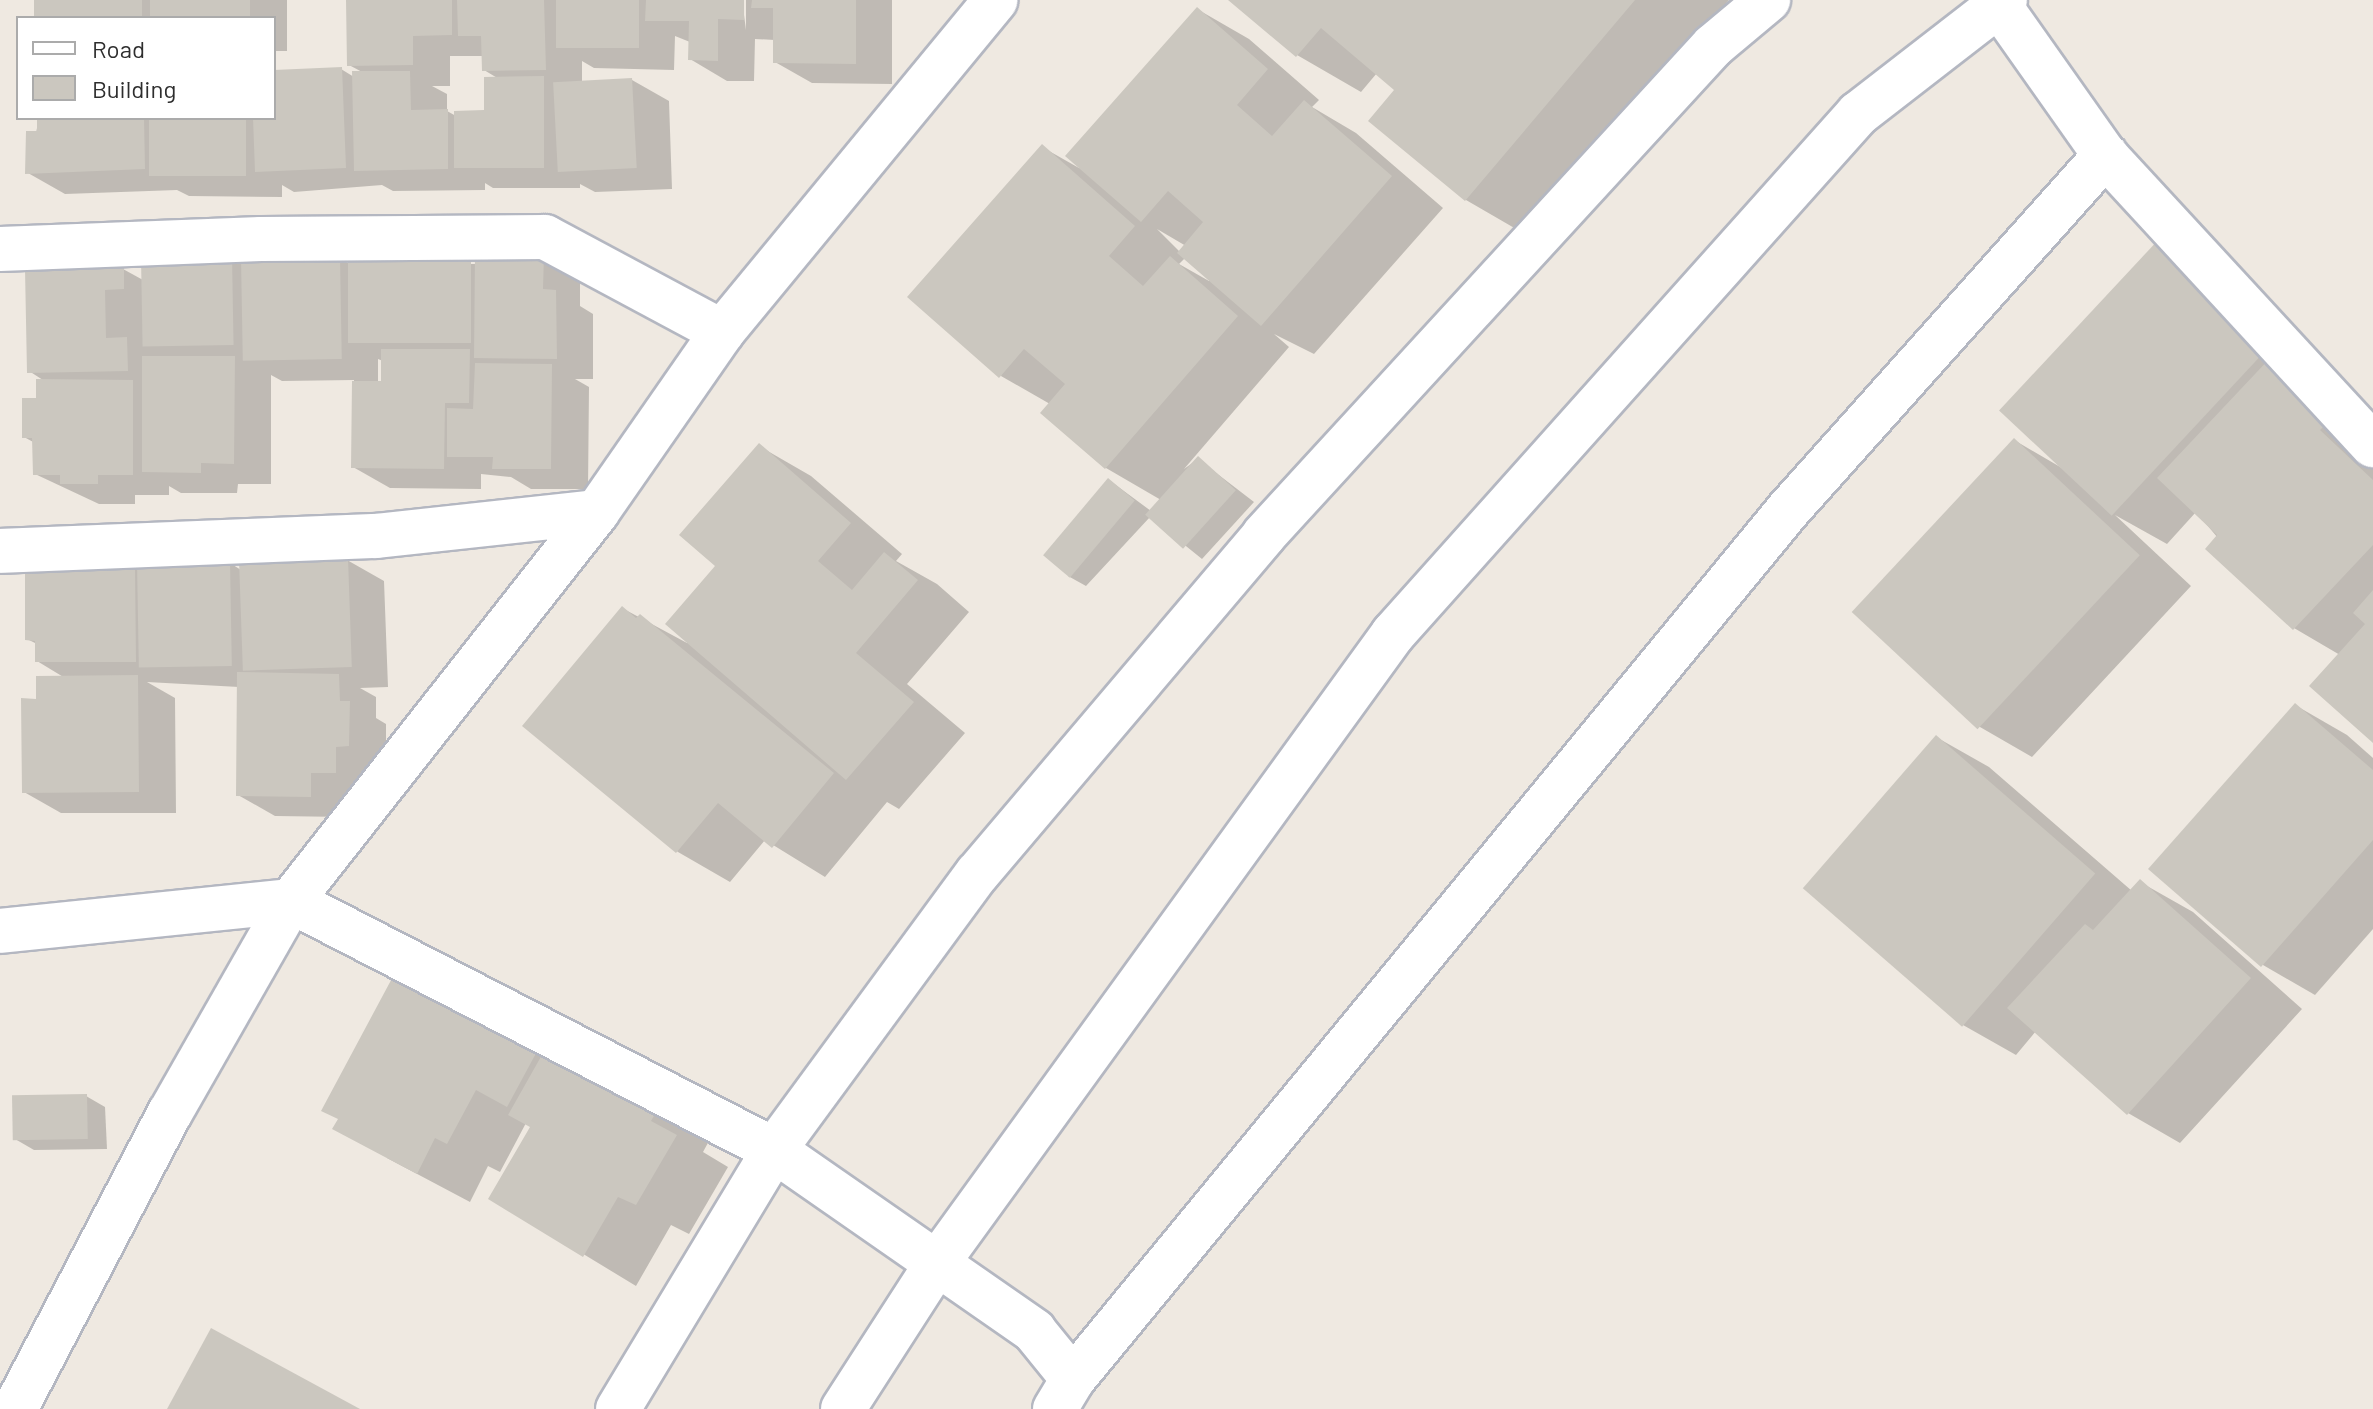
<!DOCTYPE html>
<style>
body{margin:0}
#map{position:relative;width:2373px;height:1409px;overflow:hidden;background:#efe9e1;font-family:Barlow,sans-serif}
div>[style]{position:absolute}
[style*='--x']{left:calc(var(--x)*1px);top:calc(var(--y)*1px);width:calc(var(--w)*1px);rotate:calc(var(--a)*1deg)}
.shadow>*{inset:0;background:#0003}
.building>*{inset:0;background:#cbc7bf;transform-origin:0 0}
.roads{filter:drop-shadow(2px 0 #b4b7c1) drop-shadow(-2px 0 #b4b7c1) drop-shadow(0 2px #b4b7c1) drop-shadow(0 -2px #b4b7c1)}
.minor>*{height:44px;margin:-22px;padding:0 22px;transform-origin:22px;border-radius:22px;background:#fff}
span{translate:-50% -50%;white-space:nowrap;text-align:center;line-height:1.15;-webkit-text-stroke:6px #fff;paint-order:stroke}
.legend{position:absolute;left:16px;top:16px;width:260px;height:104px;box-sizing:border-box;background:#fff;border:2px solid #ababab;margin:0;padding:10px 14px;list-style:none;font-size:24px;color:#2e2e2e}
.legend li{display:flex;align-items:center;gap:16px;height:40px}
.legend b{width:40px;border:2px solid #ababab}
</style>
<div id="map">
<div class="shadow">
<div style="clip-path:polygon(36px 0,287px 0,287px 51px,274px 51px,274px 18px,37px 18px)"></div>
<div style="clip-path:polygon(evenodd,348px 0,742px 0,746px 30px,746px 0,892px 0,892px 84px,812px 83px,775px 62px,775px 40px,755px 39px,754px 81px,727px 81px,690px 59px,690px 42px,675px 36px,674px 70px,594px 68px,582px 61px,582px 82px,632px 80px,669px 101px,672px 189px,595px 192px,580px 184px,580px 188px,493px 188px,485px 183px,485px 190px,393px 191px,382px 185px,294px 192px,282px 185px,282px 197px,189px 196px,177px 190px,65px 194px,28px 173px,39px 118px,274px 118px,274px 72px,341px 69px,354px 77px,364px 73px,349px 65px,348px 0,450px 56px,483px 56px,484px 70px,499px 79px,486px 112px,456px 116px,447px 111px,447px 94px,432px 86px,450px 86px,450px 56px)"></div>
<div style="clip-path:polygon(1231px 0,1729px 0,1530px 237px,1466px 200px,1371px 121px,1397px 90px,1377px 73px,1361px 92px,1297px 55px)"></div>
<div style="clip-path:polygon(evenodd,1197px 9px,1249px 39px,1319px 100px,1312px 107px,1356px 133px,1443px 208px,1314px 354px,1274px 334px,1289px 347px,1184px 469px,1198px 459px,1254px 502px,1202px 559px,1150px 517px,1086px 586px,1068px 576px,1109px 480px,1151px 511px,1161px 500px,1106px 468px,1043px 412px,1050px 404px,1001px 376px,1042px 147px,1079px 168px,1197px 9px,1157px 229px,1186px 246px,1180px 252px,1157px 229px,1197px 9px,1185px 258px,1210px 280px,1209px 281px,1179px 264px,1185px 258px)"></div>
<div style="clip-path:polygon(2161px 241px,2373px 463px,2373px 740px,2340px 655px,2294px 628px,2196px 512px,2167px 544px,2115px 515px,2191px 586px,2032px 757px,1980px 727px,1854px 612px,2014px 440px,2062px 468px)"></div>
<div style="clip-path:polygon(evenodd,543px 257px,580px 278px,580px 306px,593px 314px,593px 379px,575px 379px,589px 387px,588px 489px,531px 489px,511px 477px,481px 474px,481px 489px,390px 488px,353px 467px,354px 380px,282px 381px,271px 375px,271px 484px,238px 484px,237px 493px,181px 493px,169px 486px,169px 495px,135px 495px,135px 504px,99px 504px,35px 474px,35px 443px,24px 437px,46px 382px,29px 371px,123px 269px,143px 280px,231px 258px,244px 265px,340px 259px,350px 264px,477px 264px,543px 257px,378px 359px,383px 361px,383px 383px,378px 383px,378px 359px)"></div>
<div style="clip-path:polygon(759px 446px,811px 476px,902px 554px,896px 561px,937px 584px,969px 612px,907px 684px,965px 733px,899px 809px,887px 802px,825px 877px,765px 840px,730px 882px,678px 852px,525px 726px,622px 608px,687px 643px)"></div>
<div style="clip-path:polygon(347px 560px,384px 581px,388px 687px,360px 688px,376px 697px,376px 718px,386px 724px,386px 767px,372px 793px,348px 793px,347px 817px,275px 816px,238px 795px,239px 687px,147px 682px,175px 698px,176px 813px,61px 813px,24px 792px,38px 701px,65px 678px,37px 661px,37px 644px,27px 639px,135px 567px,230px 563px,241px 570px)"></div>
<div style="clip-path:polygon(2295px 705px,2347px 735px,2373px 758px,2373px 929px,2315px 995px,2263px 965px)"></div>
<div style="clip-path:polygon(1936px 737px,1989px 767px,2132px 891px,2140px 882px,2193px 912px,2302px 1009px,2180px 1143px,2128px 1113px,2036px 1031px,2016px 1055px,1963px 1025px,1806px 888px)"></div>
<div style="clip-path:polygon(398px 972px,709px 1141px,703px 1152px,728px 1167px,689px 1234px,671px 1225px,636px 1286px,491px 1198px,532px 1127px,526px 1123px,500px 1172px,488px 1166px,470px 1202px,387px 1158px)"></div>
<div style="clip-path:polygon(86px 1096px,105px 1107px,107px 1149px,34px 1150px,15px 1139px)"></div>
</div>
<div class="building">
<div style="left:34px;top:0;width:108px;height:18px"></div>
<div style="left:150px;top:0;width:100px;height:18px"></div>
<div style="clip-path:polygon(346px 0,452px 0,452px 35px,413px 36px,413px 65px,347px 66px)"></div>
<div style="clip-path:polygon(457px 0,544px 0,546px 70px,482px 71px,481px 36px,458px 36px)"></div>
<div style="left:556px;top:0;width:83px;height:48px"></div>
<div style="clip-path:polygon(646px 0,744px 0,744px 20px,718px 19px,718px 61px,688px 60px,689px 21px,645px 21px)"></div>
<div style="clip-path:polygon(752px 0,856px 0,856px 64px,773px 63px,773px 8px,751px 8px)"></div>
<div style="clip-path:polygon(1228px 0,1635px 0,1465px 201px,1368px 121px,1394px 90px,1321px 28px,1296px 57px)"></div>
<div style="clip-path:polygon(1197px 7px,1268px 69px,1237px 105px,1272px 136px,1304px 100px,1392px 176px,1261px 326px,1177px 253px,1203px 222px,1168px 191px,1141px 222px,1065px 156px)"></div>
<div style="clip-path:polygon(342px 67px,346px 168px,255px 172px,253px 118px,274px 118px,274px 70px)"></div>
<div style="clip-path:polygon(352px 71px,410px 71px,411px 110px,448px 109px,448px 169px,354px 171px)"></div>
<div style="clip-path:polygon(544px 76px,544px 168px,454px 168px,454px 111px,484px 110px,484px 77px)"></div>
<div style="left:632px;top:78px;width:90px;height:79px;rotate:87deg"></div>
<div style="clip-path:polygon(37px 118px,144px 118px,145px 169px,25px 174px,26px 131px,37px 131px)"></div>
<div style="left:149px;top:118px;width:97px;height:58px"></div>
<div style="clip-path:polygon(1042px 144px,1135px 226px,1109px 256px,1143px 286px,1170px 256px,1238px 316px,1105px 469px,1040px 413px,1065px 384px,1024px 349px,999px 378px,907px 297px)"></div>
<div style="left:2160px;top:238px;width:154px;height:236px;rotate:43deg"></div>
<div style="clip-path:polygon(475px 254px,544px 255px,543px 289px,556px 290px,557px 359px,474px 358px)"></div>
<div style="left:232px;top:256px;width:89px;height:91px;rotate:89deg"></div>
<div style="left:340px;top:257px;width:102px;height:99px;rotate:89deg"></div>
<div style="left:348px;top:258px;width:123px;height:85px"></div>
<div style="clip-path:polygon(124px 267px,124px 289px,105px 290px,106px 338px,127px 337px,128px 371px,27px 373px,25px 269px)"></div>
<div style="clip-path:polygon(381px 349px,470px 349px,469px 403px,445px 403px,444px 469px,351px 468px,352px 381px,381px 381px)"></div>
<div style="clip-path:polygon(142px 356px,235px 356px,234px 464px,201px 463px,201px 473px,142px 472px)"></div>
<div style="clip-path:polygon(2272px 356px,2335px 415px,2320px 430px,2373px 480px,2373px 545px,2293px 630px,2205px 549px,2217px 535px,2157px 478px)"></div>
<div style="clip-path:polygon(475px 363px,552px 364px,551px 469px,492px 469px,493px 457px,447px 457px,447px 408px,473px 409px)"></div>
<div style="clip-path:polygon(36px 379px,133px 380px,133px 475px,98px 475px,98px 484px,60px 484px,60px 475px,33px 475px,32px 438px,22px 438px,22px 398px,36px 398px)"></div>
<div style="left:2014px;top:438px;width:172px;height:238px;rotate:43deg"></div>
<div style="clip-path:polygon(759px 443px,851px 523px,818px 561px,852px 590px,884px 552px,918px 580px,856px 653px,914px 702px,846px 780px,665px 624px,715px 566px,679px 535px)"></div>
<div style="left:1198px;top:456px;width:51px;height:79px;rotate:42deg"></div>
<div style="left:1108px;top:478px;width:35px;height:101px;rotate:40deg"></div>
<div style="clip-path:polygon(25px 554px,135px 565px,136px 662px,35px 662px,35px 641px,25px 640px)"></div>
<div style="left:348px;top:558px;width:109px;height:109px;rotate:88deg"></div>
<div style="left:230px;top:561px;width:105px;height:93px;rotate:89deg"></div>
<div style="clip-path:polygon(2373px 590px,2373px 743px,2309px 686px,2365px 624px,2353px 613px)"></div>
<div style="clip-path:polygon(622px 606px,636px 618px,640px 614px,834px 773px,772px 848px,718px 803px,676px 853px,522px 726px)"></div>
<div style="clip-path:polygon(237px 672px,339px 674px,340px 701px,350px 701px,349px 746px,336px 747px,336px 773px,311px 773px,311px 797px,236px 796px)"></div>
<div style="clip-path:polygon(138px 675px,139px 792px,22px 793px,21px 698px,36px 699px,36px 676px)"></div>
<div style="clip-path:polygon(2295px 703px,2373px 770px,2373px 840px,2261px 967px,2148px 869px)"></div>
<div style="left:1936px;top:735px;width:211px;height:203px;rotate:41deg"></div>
<div style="clip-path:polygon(2140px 879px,2251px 978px,2127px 1115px,2007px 1008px,2085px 924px,2093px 930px)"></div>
<div style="clip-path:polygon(397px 969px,541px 1044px,507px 1107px,476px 1090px,447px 1144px,435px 1138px,417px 1174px,332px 1129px,338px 1119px,321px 1111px)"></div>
<div style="clip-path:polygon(547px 1046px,658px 1109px,651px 1121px,677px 1135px,636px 1205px,618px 1197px,583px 1257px,488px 1199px,530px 1127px,508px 1115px)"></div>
<div style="left:87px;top:1094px;width:45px;height:75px;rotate:89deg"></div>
<div style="clip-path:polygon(211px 1328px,360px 1409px,167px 1409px)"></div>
</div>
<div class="roads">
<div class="minor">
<div style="--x:1999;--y:5;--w:184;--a:54.8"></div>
<div style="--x:2105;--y:155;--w:395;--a:47.3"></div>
<div style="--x:0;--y:249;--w:261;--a:-2.2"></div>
<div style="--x:261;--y:239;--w:284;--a:-0.4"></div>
<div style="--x:545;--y:237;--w:201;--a:28.2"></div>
<div style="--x:0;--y:551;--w:376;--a:-2.3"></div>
<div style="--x:376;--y:536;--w:222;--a:-6.2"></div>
<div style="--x:0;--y:931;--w:293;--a:-5.9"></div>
<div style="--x:291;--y:901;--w:543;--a:27.27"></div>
<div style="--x:774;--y:1150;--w:317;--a:34.8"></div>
<div style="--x:1034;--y:1331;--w:62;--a:50.9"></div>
<div style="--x:1073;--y:1379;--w:35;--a:121"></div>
<div style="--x:1073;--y:1379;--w:1127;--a:-50.55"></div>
<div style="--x:1789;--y:509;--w:475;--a:-48.2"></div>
<div style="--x:15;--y:1409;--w:334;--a:-62.4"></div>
<div style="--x:170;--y:1113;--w:244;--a:-60.3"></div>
<div style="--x:291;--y:901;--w:495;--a:-51.8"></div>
<div style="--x:597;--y:512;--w:219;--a:-55.2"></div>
<div style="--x:722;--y:332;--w:430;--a:-50.5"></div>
<div style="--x:618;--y:1409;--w:302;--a:-58.9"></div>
<div style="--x:774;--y:1150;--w:343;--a:-53.7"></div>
<div style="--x:977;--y:874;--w:444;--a:-49.7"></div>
<div style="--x:1264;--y:535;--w:664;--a:-47.44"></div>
<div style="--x:1713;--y:46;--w:72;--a:-39.9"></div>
<div style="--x:843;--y:1409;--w:170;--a:-57.2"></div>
<div style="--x:935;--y:1266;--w:781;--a:-54.07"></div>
<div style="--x:1393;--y:634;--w:698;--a:-48.2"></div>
<div style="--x:1858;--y:114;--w:186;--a:-37.8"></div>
</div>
</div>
<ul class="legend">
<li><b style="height:10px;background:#fff"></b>Road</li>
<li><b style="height:22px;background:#cbc7bf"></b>Building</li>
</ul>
</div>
